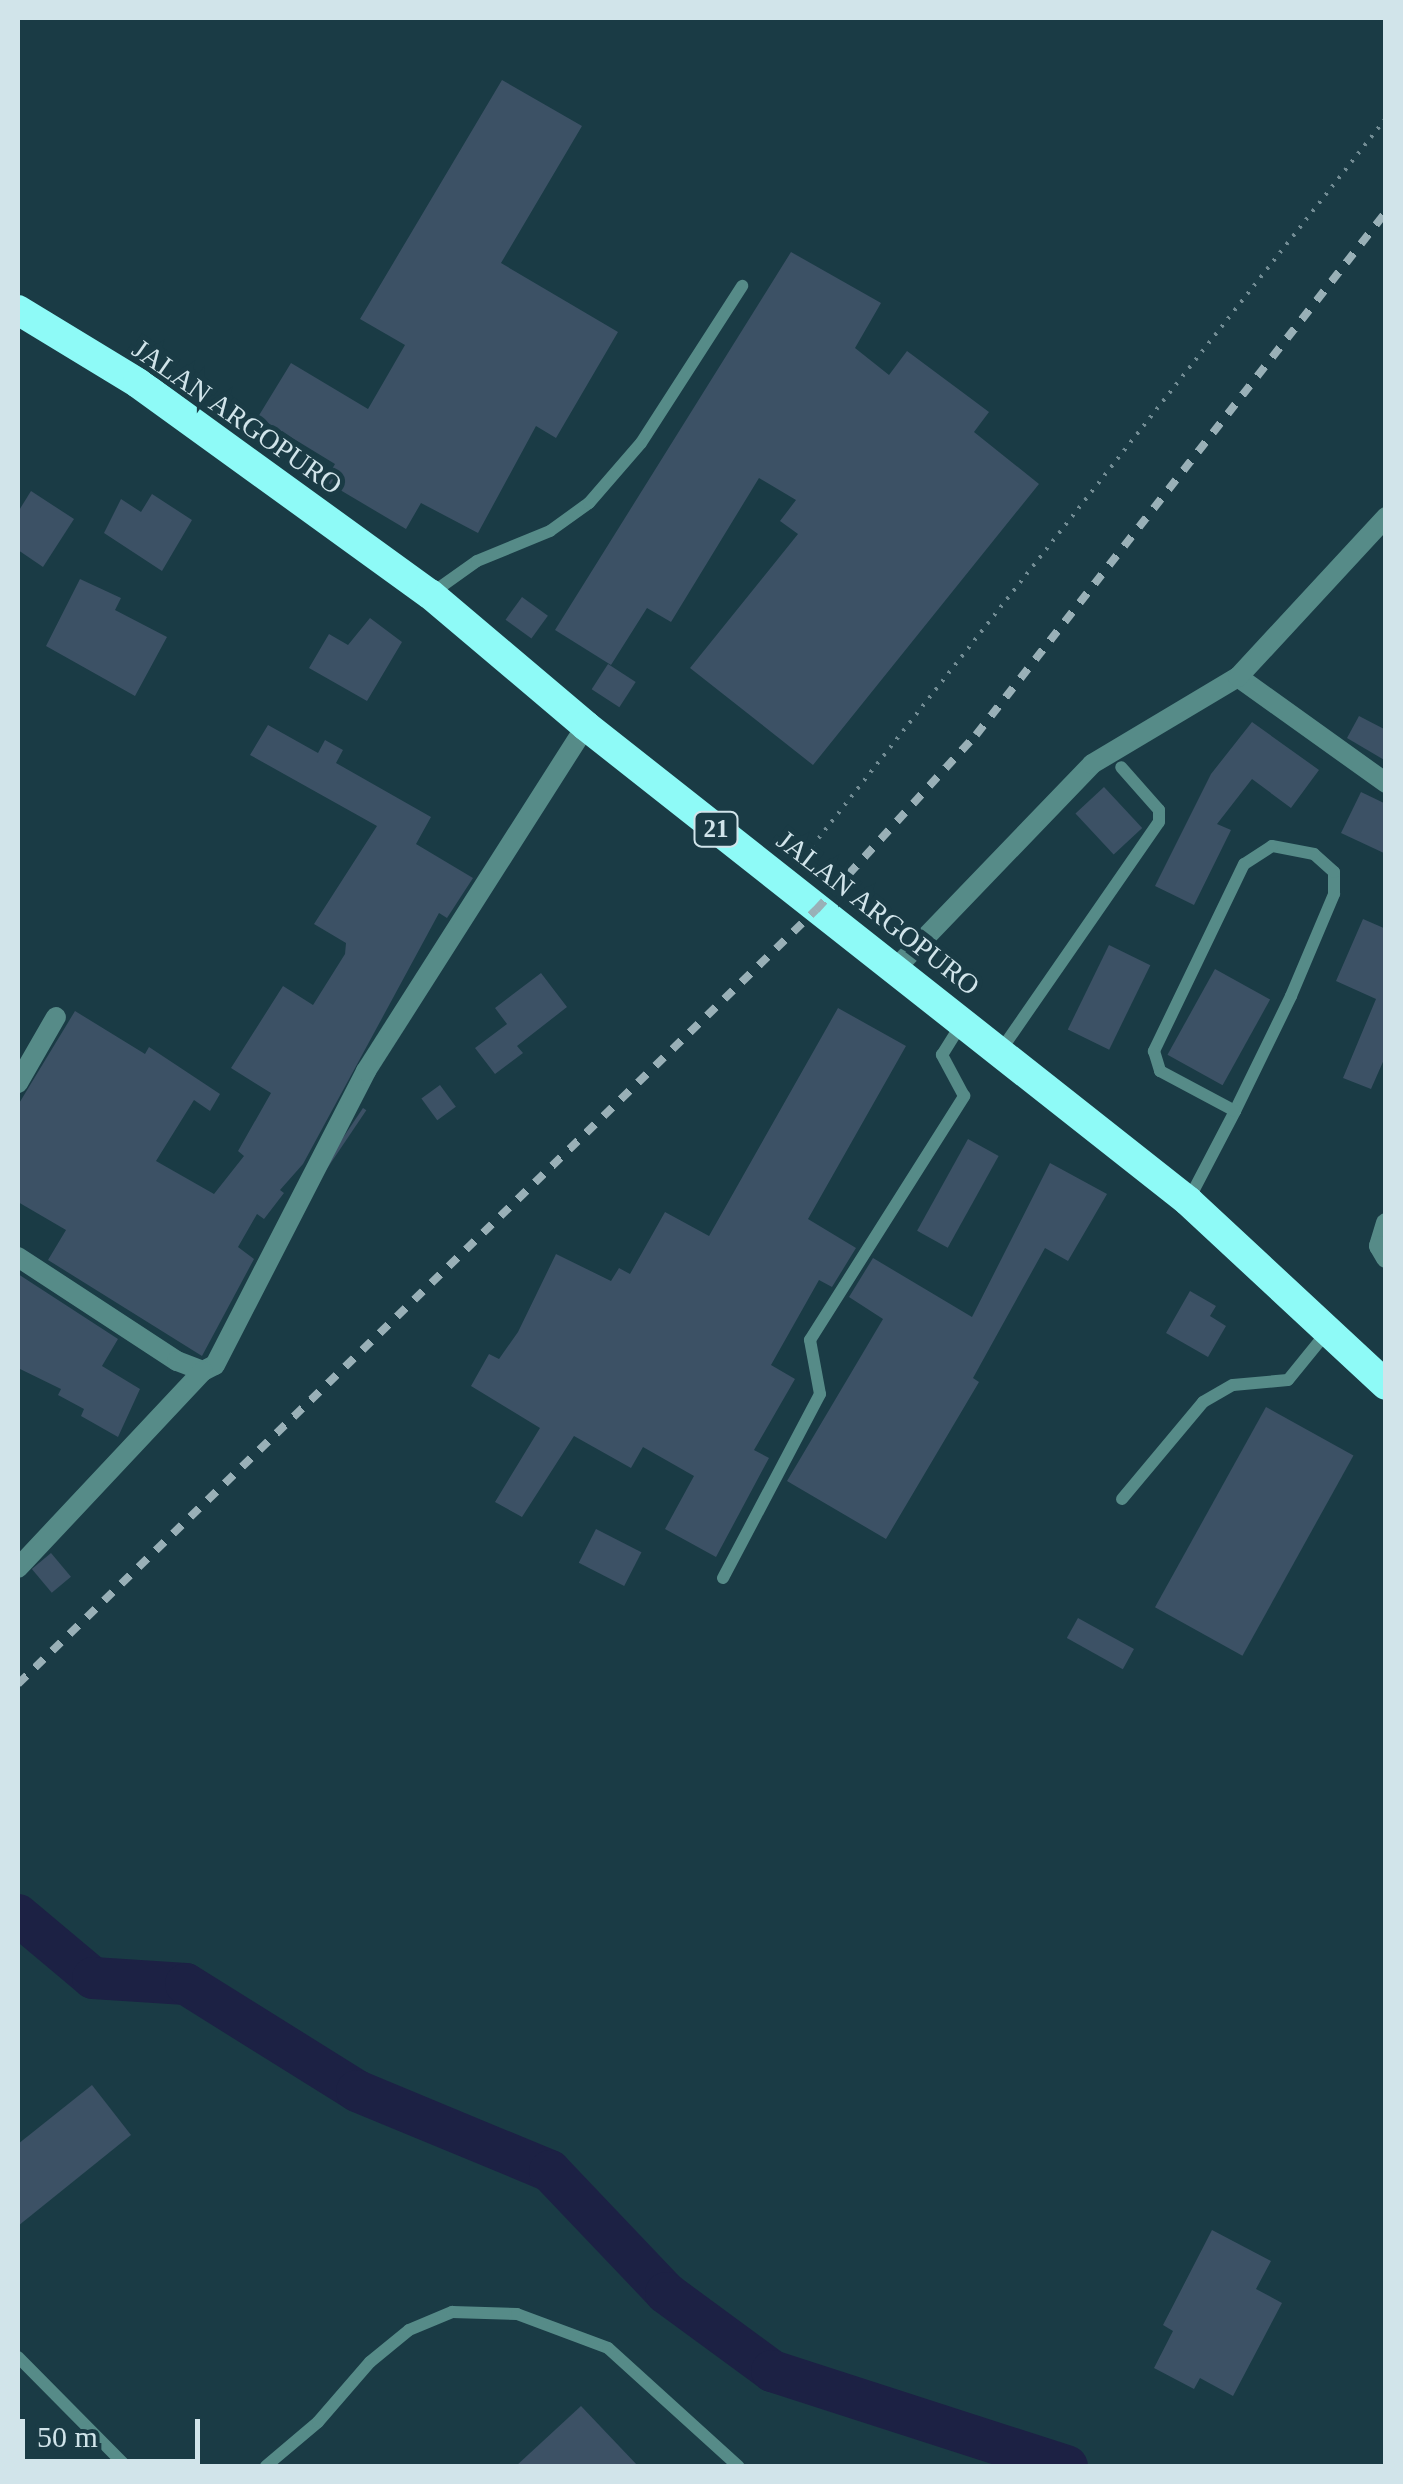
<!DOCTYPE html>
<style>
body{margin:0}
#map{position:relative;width:1403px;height:2484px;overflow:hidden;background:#1a3b45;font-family:Georgia,serif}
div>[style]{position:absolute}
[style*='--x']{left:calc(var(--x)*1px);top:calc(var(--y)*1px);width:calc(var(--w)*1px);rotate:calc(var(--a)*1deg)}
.river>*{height:42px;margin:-21px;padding:0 21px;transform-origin:21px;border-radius:21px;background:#1c2144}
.building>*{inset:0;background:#3c5165;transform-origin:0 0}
.path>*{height:4px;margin-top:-2px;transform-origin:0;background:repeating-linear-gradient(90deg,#728c94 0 2.5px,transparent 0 10.5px)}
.lane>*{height:12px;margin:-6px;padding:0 6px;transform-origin:6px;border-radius:6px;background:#568b88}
.street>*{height:20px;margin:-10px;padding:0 10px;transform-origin:10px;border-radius:10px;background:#568b88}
.highway>*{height:30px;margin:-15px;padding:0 15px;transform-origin:15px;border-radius:15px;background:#8efaf7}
.rail>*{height:8px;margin-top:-4px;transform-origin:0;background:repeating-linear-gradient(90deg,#99b0b7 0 12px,transparent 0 24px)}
span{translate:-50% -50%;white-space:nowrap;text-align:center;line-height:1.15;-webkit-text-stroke:10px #1a3b45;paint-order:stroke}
.shield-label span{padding:2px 8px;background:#1a3b45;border:2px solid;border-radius:8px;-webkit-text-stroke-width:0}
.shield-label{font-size:25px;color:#d1e4ea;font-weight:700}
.street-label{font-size:28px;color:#d1e4ea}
.frame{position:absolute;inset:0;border:20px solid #d1e4ea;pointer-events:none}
.scale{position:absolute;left:20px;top:2419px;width:180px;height:45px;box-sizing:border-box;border:5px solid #d1e4ea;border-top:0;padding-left:12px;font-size:30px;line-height:35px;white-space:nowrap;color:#d1e4ea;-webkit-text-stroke:8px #1a3b45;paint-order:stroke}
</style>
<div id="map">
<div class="river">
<div style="--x:18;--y:1915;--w:98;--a:40"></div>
<div style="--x:93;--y:1978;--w:93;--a:3.7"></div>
<div style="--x:186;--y:1984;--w:202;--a:32"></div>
<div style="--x:357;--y:2091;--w:209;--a:22.5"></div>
<div style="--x:550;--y:2171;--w:168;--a:46.4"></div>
<div style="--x:666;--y:2293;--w:132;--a:36.3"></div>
<div style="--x:772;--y:2371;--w:310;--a:17.9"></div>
</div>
<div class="building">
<div style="clip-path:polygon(502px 80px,582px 126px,501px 263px,618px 332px,556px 438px,536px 426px,478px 533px,421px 503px,406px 529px,325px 481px,335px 464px,258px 417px,291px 363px,368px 409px,405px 345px,360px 319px)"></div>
<div style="clip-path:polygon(791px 252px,881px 303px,855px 348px,889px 375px,907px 351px,989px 412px,974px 432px,1039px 484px,813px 765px,690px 668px,798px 534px,780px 521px,796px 500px,759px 478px,671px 622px,647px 608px,611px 665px,555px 630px)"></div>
<div style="clip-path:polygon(31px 491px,74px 519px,43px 567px,18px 550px,18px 512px)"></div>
<div style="clip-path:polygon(152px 494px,192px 520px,162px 571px,104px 533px,121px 499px,141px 512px)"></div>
<div style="clip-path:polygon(80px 579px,121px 598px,115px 610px,167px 637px,135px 696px,46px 646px)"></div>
<div style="left:522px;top:597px;width:32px;height:28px;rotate:36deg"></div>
<div style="clip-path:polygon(370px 618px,402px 642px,367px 701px,309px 668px,329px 634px,348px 645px)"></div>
<div style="left:608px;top:664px;width:33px;height:30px;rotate:33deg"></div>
<div style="clip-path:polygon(1359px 716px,1386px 730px,1386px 761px,1347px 738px)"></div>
<div style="clip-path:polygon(1252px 722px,1319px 770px,1291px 808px,1252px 779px,1217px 824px,1231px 830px,1194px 905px,1155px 886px,1211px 774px)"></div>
<div style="clip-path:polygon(268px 725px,318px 753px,325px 740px,343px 750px,336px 763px,431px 817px,416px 844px,473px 878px,447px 918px,439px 913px,303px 1164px,280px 1190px,284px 1193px,264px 1219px,257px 1214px,238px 1247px,254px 1259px,202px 1356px,48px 1260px,66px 1230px,18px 1202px,18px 1105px,75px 1011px,145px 1054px,149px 1047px,220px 1094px,210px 1111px,194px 1100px,156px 1161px,214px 1194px,244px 1156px,238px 1151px,271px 1093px,231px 1068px,283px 986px,313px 1005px,345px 954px,346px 943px,314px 924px,377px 826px,250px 755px)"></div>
<div style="left:1104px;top:787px;width:56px;height:39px;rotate:47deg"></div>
<div style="clip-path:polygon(1361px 792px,1386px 804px,1386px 854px,1341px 833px)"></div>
<div style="clip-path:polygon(1363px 919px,1386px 929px,1386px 1055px,1371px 1089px,1343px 1078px,1376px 999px,1336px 981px)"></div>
<div style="left:1109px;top:945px;width:46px;height:94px;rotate:26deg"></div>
<div style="left:1215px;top:969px;width:63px;height:98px;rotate:29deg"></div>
<div style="clip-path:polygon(541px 973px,567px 1007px,517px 1046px,523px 1053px,495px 1074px,475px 1048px,507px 1024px,495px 1008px)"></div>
<div style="clip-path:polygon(838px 1008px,906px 1046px,808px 1219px,856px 1248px,832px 1287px,819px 1280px,771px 1365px,795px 1379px,754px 1450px,769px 1458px,716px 1557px,665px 1529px,694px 1476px,643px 1447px,631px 1468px,574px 1436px,522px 1517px,495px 1502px,540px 1428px,471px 1386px,489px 1354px,499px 1359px,518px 1332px,556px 1254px,611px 1281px,619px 1268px,630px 1274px,665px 1212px,709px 1236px)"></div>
<div style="left:440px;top:1085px;width:27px;height:23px;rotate:54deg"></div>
<div style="left:363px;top:1108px;width:4px;height:78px;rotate:34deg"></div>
<div style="left:968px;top:1139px;width:35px;height:105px;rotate:29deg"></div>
<div style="clip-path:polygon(1050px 1163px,1107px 1194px,1068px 1261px,1045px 1248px,973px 1378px,979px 1382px,886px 1539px,787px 1481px,883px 1319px,849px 1297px,873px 1258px,972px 1317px)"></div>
<div style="clip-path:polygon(18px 1274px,118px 1339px,102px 1366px,140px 1389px,118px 1437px,81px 1416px,84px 1409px,58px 1395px,61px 1389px,18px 1368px)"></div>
<div style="clip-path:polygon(1190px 1291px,1216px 1306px,1210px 1316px,1226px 1326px,1208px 1357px,1166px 1333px)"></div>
<div style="left:1266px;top:1407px;width:100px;height:229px;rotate:29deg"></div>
<div style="left:596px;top:1529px;width:51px;height:38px;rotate:27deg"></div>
<div style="left:51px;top:1553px;width:31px;height:25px;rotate:50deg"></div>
<div style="left:1078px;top:1618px;width:64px;height:23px;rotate:29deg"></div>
<div style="clip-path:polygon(92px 2085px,131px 2135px,18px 2226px,18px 2144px)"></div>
<div style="clip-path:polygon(1212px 2230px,1271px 2261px,1256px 2289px,1282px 2303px,1233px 2396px,1200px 2378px,1194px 2389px,1154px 2368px,1173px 2331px,1163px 2325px)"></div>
<div style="clip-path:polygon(581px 2406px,638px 2466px,516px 2466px)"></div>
</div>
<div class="path">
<div style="--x:799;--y:863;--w:948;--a:-51.76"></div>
</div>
<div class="lane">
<div style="--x:432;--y:593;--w:55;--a:-35.4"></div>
<div style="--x:477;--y:561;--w:79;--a:-22.3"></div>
<div style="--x:550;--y:531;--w:48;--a:-35.7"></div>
<div style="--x:589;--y:503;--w:79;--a:-49.1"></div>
<div style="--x:641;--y:443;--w:187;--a:-57.2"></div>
<div style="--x:1001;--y:1050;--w:277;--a:-55.3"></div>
<div style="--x:1159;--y:822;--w:12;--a:-90"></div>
<div style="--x:1159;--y:810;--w:57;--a:-131.5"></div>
<div style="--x:1188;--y:1201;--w:102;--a:-62.4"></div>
<div style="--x:1235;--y:1111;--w:128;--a:-64"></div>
<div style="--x:1291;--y:996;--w:111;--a:-67.1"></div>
<div style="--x:1334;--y:894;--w:22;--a:-90"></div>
<div style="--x:1334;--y:872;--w:27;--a:-138"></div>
<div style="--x:1314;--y:854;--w:43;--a:-169.2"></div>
<div style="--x:1272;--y:846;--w:33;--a:147"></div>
<div style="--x:1244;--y:864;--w:208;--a:115.7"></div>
<div style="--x:1154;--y:1051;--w:21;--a:73"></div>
<div style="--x:1160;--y:1071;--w:85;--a:28.1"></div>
<div style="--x:1122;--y:1499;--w:126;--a:-50.1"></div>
<div style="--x:1203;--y:1402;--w:34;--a:-30"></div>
<div style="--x:1233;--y:1385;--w:55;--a:-5.2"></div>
<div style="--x:1288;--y:1380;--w:62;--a:-50.9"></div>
<div style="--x:723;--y:1578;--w:208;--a:-62.2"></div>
<div style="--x:820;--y:1394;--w:55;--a:-100.5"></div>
<div style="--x:810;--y:1340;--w:289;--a:-57.7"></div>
<div style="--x:964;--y:1096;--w:47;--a:-118.2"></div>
<div style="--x:942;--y:1055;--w:39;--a:-58"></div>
<div style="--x:18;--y:2357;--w:153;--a:45.3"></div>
<div style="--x:266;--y:2466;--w:68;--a:-40.2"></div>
<div style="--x:318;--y:2422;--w:79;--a:-49.1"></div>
<div style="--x:370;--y:2362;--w:50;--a:-39.4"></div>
<div style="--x:409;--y:2330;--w:47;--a:-22.7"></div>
<div style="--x:452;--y:2312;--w:65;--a:1.8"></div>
<div style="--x:517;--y:2314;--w:97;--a:20.5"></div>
<div style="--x:608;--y:2348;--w:176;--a:42.2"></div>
</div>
<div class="street">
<div style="--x:1238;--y:677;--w:182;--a:35.6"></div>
<div style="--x:895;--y:969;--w:284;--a:-46.1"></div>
<div style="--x:1092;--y:764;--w:170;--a:-30.8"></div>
<div style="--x:1238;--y:677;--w:218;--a:-47.2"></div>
<div style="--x:18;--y:1083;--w:76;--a:-60.1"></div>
<div style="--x:1386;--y:1223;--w:24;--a:107"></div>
<div style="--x:1379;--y:1246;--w:14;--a:60"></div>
<div style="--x:18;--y:1257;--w:190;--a:33.2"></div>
<div style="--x:177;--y:1361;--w:28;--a:21"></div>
<div style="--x:203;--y:1371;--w:13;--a:-27"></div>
<div style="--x:215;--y:1365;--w:331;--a:-62.8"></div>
<div style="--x:366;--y:1071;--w:409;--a:-57.5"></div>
<div style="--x:18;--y:1568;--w:270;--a:-46.8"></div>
</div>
<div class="highway">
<div style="--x:18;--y:310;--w:140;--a:31.3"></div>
<div style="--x:138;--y:383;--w:360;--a:35.9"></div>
<div style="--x:430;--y:594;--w:204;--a:40.2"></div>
<div style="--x:586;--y:726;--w:767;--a:38.27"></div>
<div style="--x:1188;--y:1201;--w:270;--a:42.9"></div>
</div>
<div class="rail">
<div style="--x:18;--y:1684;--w:1112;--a:-44.13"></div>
<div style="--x:816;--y:910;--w:237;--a:-47.6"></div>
<div style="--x:976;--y:735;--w:665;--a:-51.91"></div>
</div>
<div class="shield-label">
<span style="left:716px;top:829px">21</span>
</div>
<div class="street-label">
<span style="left:237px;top:417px;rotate:35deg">JALAN ARGOPURO</span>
<span style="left:878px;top:913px;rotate:38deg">JALAN ARGOPURO</span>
</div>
<div class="frame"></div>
<div class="scale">50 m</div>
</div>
